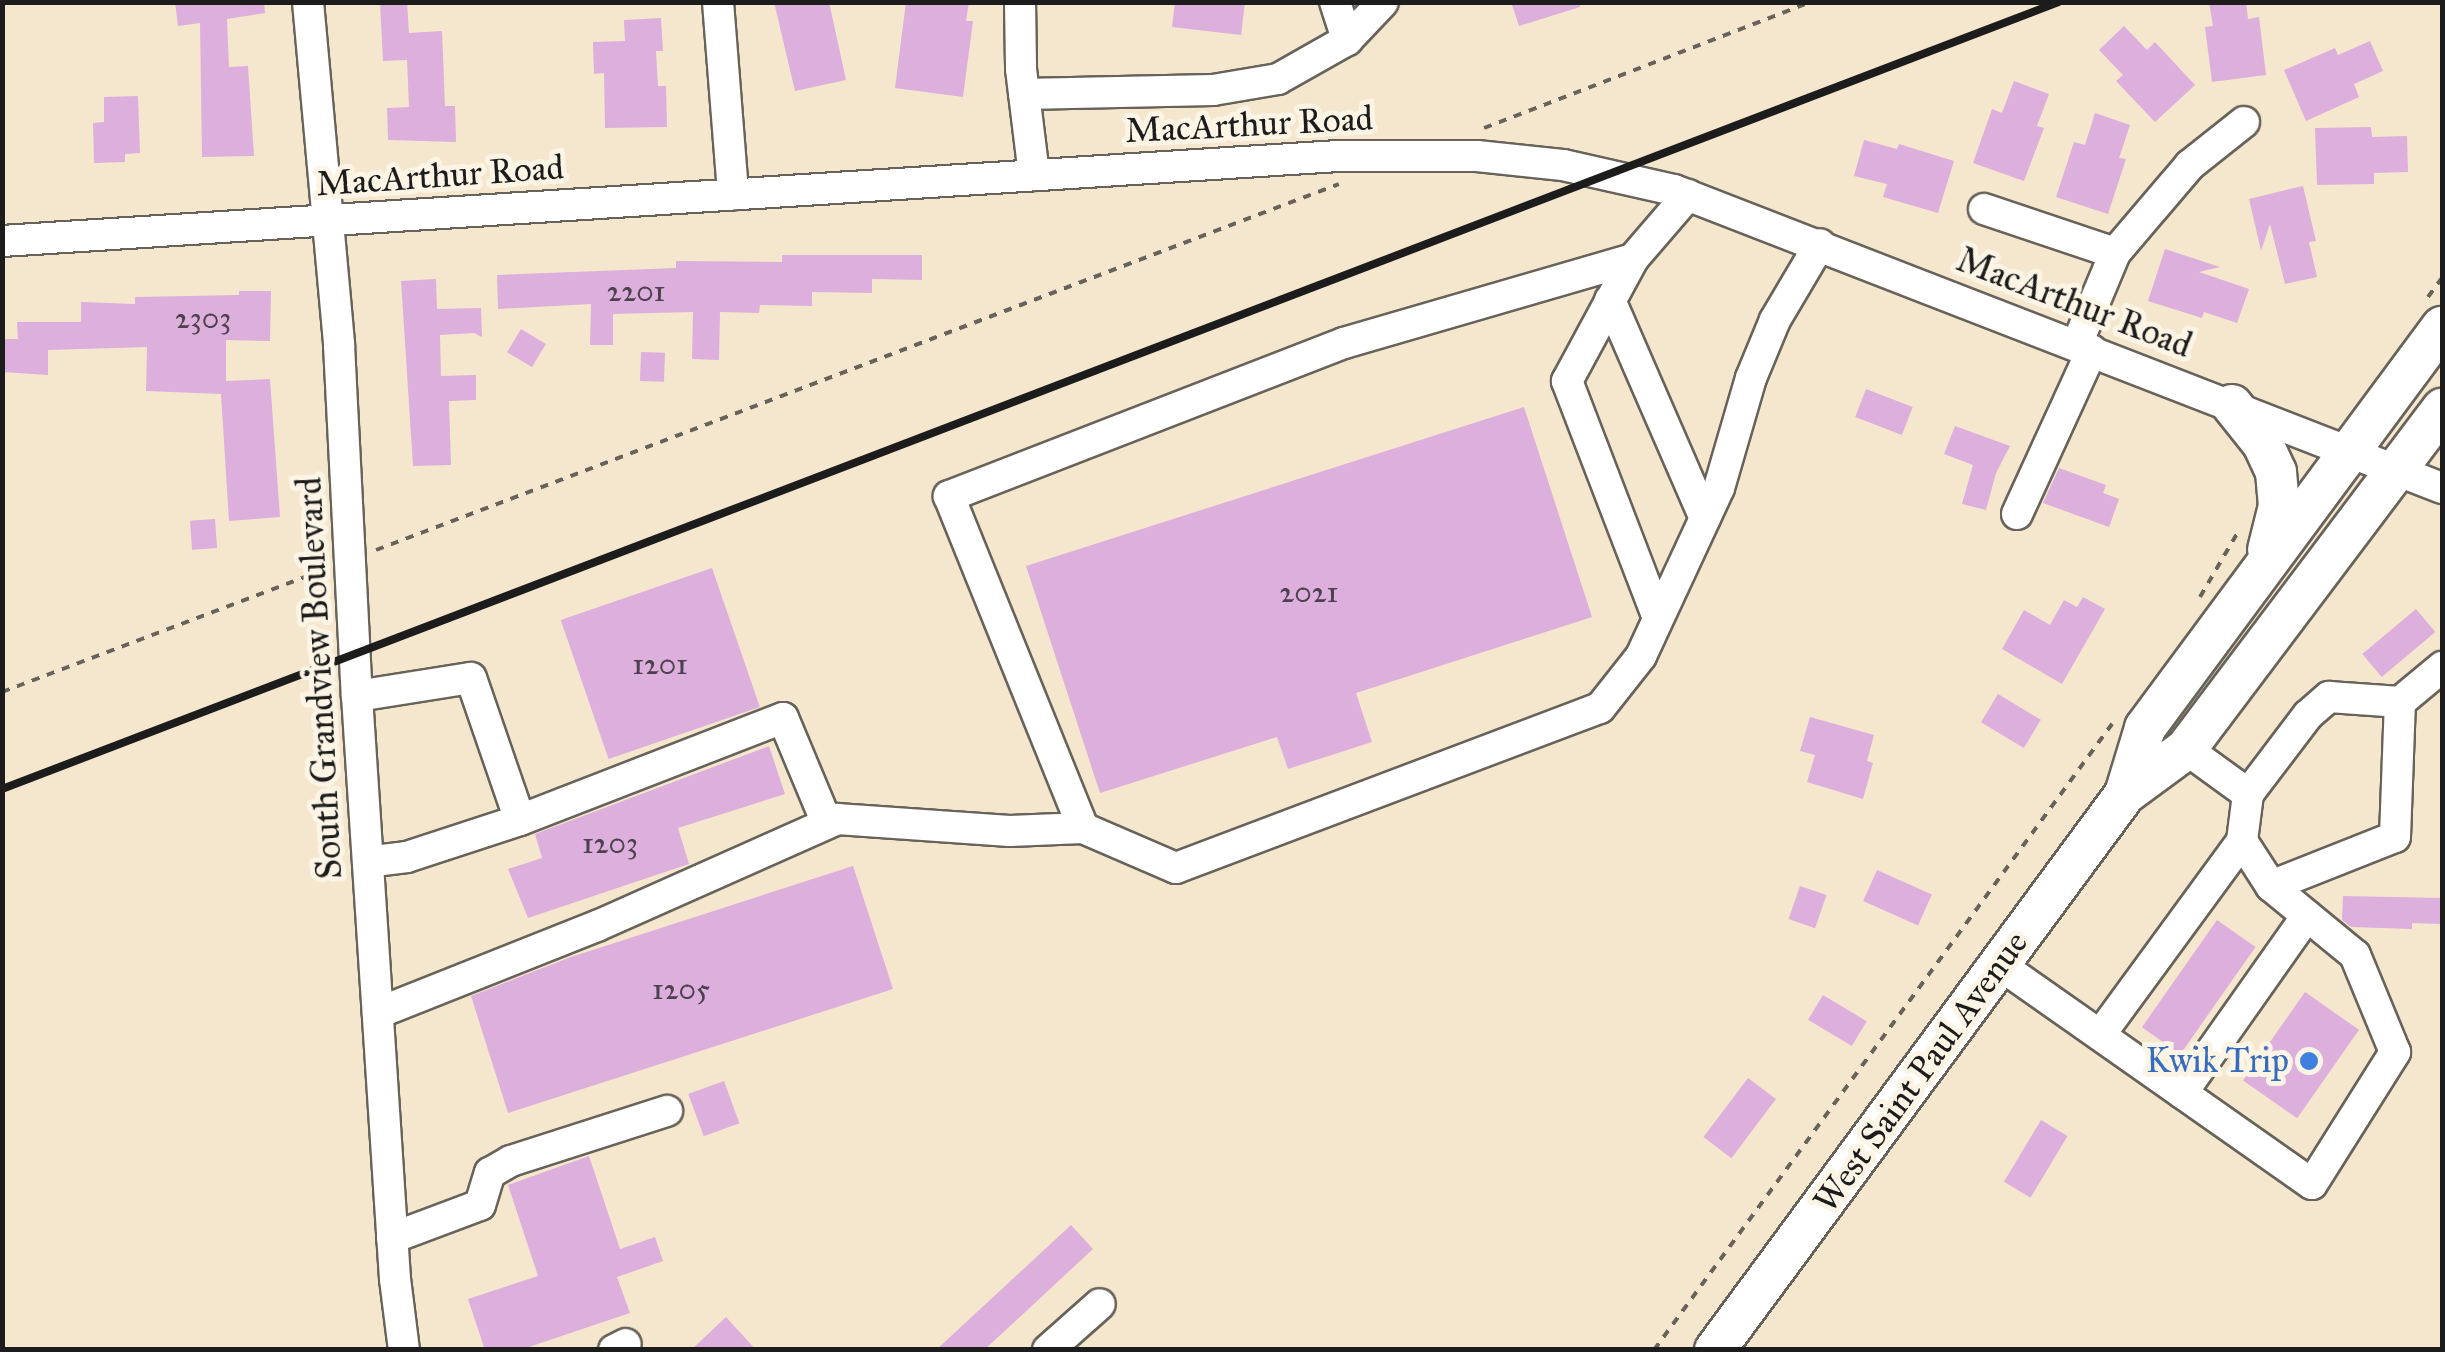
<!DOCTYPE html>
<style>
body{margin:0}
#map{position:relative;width:2445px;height:1352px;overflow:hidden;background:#f5e7cd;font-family:"IM FELL Great Primer",serif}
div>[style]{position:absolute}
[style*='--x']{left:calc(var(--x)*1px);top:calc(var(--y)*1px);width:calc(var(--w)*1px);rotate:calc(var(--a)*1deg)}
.building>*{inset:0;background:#dcafdd;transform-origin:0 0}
.path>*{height:4px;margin-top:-2px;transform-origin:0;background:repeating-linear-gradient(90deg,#68635a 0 8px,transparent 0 16px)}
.roads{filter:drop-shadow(2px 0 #68635a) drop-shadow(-2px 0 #68635a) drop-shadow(0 2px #68635a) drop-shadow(0 -2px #68635a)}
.minor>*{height:30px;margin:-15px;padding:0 15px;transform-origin:15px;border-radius:15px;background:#fff}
.major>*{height:40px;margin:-20px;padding:0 20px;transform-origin:20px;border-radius:20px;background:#fff}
.rail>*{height:8px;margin:-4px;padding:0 4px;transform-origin:4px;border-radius:4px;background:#1c1c1c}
.dots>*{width:28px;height:28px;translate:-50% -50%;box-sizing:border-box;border:5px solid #fcf5e5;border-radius:50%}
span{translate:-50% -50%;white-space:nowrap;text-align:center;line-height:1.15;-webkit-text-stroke:10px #fcf5e5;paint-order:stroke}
.number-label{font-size:30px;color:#4c414c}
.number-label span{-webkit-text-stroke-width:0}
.street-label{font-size:35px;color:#1c1c1c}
.shop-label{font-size:35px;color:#366cbe}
.right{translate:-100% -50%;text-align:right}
.frame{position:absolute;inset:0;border:5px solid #1c1c1c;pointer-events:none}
</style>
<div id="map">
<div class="building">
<div style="clip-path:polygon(175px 2px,264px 2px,265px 13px,227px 19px,229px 67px,248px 66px,254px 156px,202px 157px,200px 23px,178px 26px)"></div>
<div style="clip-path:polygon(380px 2px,407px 2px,409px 33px,442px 31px,445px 106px,455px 106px,456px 142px,388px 140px,387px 108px,409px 107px,407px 60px,383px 61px)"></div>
<div style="clip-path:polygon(774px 2px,829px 2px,846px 80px,795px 91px)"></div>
<div style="clip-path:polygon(906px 2px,969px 2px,966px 21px,973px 21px,963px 97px,895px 88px)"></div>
<div style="clip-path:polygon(1175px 2px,1245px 2px,1241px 35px,1172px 27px)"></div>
<div style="clip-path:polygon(1511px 2px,1580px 2px,1580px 7px,1519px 26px)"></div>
<div style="clip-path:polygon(2209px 2px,2246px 2px,2248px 19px,2259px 17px,2266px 75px,2212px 82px,2205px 27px,2213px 26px)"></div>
<div style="clip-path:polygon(661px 18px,663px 51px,656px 51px,658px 86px,666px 86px,667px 127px,605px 128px,604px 73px,594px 74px,593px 42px,625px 41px,624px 20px)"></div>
<div style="clip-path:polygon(2124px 26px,2147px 50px,2155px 42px,2195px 85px,2155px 122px,2116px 81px,2123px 75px,2099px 50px)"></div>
<div style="clip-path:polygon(2370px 41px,2383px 71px,2354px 84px,2359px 97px,2306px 121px,2284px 70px,2335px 48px,2338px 55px)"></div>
<div style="clip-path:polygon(2014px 81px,2049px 94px,2037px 126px,2044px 128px,2024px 181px,1973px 163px,1992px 109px,2002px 113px)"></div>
<div style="clip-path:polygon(138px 96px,140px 153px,125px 154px,125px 162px,94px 163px,93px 123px,104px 122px,104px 97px)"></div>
<div style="clip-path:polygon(2095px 113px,2130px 125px,2119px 158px,2126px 159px,2108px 214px,2056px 197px,2074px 142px,2085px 145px)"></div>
<div style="clip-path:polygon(2371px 127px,2372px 137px,2407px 136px,2408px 172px,2374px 173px,2374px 184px,2317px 185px,2315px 128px)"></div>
<div style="clip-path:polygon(1864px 140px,1897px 149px,1899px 144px,1954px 161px,1938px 213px,1883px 197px,1887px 184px,1854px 176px)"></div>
<div style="clip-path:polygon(2303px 186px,2316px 241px,2309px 242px,2317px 277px,2285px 284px,2270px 224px,2261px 251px,2249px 199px)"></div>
<div style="clip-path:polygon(2165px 249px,2220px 267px,2199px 272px,2249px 289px,2237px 323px,2204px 312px,2202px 318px,2148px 301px)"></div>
<div style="clip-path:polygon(782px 255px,922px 255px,922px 280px,872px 279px,872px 293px,812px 292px,812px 306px,760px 305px,759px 313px,720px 312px,719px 360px,692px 359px,693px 312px,613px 314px,613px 345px,590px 345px,591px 304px,498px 309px,497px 275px,676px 268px,676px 261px,782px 262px)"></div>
<div style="clip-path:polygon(436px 279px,437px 309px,481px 308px,482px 337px,474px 333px,440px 335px,441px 376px,476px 375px,476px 400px,449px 401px,451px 465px,413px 466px,401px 281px)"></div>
<div style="clip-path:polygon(239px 291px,271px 291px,270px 341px,226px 340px,226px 381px,270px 379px,280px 517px,229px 521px,221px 394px,146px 391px,147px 347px,48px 350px,48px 375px,2px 372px,2px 339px,18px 339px,17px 322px,81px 322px,81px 302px,135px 304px,135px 297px,239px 295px)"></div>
<div style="left:521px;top:329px;width:29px;height:27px;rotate:31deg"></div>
<div style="left:641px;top:352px;width:24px;height:29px;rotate:2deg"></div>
<div style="left:1866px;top:389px;width:50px;height:30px;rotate:21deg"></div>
<div style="clip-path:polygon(1524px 407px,1592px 617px,1356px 693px,1372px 742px,1288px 769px,1277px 737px,1100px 793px,1026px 566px)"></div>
<div style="clip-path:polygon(1955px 426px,2010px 446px,1996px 473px,1986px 510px,1962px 504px,1973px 465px,1944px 454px)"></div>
<div style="clip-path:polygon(2059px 468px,2106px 485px,2103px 493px,2119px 499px,2109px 527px,2043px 503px)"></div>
<div style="left:215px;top:519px;width:29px;height:25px;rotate:86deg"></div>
<div style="left:712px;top:568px;width:147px;height:160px;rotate:71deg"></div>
<div style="clip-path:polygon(2083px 597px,2105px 609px,2062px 684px,2002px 649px,2024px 610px,2050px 625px,2064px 600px,2077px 607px)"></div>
<div style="left:2416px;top:609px;width:30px;height:70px;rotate:50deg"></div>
<div style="left:1998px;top:694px;width:50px;height:33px;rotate:31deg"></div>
<div style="clip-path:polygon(1810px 717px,1874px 735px,1867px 761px,1873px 763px,1863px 799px,1807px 782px,1815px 755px,1800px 751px)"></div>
<div style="clip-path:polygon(769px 746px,785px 794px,678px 828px,689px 864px,528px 918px,508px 869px,542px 858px,535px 834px)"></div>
<div style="clip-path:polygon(853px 866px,893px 989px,508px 1113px,471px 996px,571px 957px)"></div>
<div style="left:1877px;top:870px;width:60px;height:34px;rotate:24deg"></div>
<div style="left:1800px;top:886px;width:28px;height:35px;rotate:19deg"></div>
<div style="clip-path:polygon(2343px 896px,2442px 898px,2442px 924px,2412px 923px,2412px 929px,2351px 927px,2342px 920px)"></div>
<div style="left:2217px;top:920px;width:47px;height:131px;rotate:35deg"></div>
<div style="left:2305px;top:992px;width:66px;height:108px;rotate:35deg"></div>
<div style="left:1823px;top:995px;width:51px;height:29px;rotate:31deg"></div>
<div style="left:1748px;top:1078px;width:35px;height:74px;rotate:37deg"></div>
<div style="left:724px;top:1081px;width:45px;height:38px;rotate:70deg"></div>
<div style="left:2041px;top:1120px;width:31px;height:72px;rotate:31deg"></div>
<div style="clip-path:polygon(589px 1156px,620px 1249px,655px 1237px,663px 1261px,617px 1277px,630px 1313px,520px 1350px,485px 1350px,468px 1299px,538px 1276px,508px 1185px)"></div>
<div style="clip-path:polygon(1071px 1225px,1093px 1249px,1022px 1315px,984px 1350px,936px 1350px)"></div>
<div style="clip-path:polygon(726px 1317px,756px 1350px,691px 1350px)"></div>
</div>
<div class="path">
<div style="--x:1484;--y:128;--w:350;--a:-21.1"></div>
<div style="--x:2428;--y:297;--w:24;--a:-54"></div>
<div style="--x:376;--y:550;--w:1030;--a:-20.81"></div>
<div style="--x:2200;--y:597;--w:75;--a:-59.7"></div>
<div style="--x:2;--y:692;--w:346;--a:-20.8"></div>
<div style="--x:1654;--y:1350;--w:776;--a:-53.81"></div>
</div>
<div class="roads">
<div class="minor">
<div style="--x:308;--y:2;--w:344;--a:84.8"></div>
<div style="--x:339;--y:345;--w:351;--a:87.1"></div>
<div style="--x:357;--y:696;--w:584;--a:86.27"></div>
<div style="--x:395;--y:1279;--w:72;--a:82.8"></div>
<div style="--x:718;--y:2;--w:193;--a:85.5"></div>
<div style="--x:1020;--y:2;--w:67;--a:89.1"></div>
<div style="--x:1021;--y:69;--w:107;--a:83"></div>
<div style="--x:1335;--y:2;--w:40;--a:72"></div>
<div style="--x:1024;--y:94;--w:189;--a:-1.2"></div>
<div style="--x:1213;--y:90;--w:66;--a:-9.6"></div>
<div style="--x:1278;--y:79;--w:79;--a:-29.5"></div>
<div style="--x:1347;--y:40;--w:52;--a:-46.5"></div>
<div style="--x:1688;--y:195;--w:84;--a:130.7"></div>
<div style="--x:1633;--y:259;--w:301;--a:163.8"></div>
<div style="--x:1344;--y:343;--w:424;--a:158.8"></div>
<div style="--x:949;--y:496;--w:358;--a:68"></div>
<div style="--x:1083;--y:828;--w:101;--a:23.3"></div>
<div style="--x:1176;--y:868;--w:453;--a:-20.7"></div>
<div style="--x:1600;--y:708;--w:66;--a:-51.7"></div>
<div style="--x:1641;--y:656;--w:185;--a:-65.1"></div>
<div style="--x:1719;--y:488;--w:115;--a:-73.8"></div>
<div style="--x:1751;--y:378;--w:63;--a:-67.5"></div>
<div style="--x:1775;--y:320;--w:88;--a:-59.4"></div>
<div style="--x:1984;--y:209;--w:138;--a:18.6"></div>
<div style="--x:2;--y:241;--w:1339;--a:-3.64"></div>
<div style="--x:1338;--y:156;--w:139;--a:0"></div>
<div style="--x:1477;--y:156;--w:86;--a:6"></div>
<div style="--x:1563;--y:165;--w:114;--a:12.7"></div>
<div style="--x:1674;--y:190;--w:824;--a:21.21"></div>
<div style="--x:1633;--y:259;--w:139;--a:118.4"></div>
<div style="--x:1567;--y:381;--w:254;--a:69"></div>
<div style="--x:1610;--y:300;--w:238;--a:66.5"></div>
<div style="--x:2077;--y:344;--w:99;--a:-67.3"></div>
<div style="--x:2115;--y:253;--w:116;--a:-49.6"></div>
<div style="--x:2190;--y:165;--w:69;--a:-38.5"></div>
<div style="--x:2017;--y:514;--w:180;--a:-65.4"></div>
<div style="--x:357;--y:696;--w:115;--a:-9"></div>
<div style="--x:471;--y:678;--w:150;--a:71"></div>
<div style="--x:520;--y:820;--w:119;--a:161.9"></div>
<div style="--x:407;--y:857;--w:39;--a:173"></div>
<div style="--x:2248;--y:794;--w:99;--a:-52.8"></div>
<div style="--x:2308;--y:715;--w:28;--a:-41"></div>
<div style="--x:2329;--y:697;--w:71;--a:4"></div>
<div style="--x:520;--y:820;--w:282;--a:-21.2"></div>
<div style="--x:783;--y:718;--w:114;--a:67.3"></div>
<div style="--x:2271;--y:886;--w:133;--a:-21.6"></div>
<div style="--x:2395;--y:837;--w:135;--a:-87.9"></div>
<div style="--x:2400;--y:702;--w:55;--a:-39.8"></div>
<div style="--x:2000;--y:965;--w:381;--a:35.1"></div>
<div style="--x:2312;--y:1184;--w:156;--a:-57.8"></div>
<div style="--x:2395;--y:1052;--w:105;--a:-112.4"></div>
<div style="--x:2355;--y:955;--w:109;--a:-140.6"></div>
<div style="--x:2271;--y:886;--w:54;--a:-122.8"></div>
<div style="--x:2242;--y:841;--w:47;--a:-82.7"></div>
<div style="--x:2248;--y:794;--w:77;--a:-144"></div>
<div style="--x:378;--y:1013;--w:236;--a:-21.7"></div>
<div style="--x:597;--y:926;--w:263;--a:-24"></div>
<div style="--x:837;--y:819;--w:173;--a:4"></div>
<div style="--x:1010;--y:831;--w:73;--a:-2.4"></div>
<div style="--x:2100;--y:1035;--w:240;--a:-53.8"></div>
<div style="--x:2182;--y:1093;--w:217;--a:-54.8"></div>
<div style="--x:392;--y:1238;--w:94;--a:-20.6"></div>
<div style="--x:480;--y:1205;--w:34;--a:-73"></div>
<div style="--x:490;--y:1173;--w:24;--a:-30"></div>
<div style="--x:511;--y:1161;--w:164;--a:-17.8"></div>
<div style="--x:614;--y:1350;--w:13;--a:-27"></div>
<div style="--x:1048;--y:1350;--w:69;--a:-41.5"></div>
</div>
<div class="major">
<div style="--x:2232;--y:405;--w:50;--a:51.5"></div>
<div style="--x:2263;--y:444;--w:31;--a:65"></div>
<div style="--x:2276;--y:472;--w:34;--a:85"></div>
<div style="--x:2279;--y:506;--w:45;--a:104"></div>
<div style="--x:2125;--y:794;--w:69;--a:-73.1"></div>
<div style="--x:2145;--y:728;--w:499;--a:-53.5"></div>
<div style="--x:1715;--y:1350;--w:691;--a:-53.59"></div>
<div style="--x:2125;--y:794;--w:76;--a:-36.4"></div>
<div style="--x:2186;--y:749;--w:426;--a:-53"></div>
</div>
</div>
<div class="rail">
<div style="--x:2;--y:789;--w:2202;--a:-20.94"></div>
</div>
<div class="dots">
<div style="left:2309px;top:1061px;background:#3f7fe0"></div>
</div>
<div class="number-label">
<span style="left:636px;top:291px">2201</span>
<span style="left:203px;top:318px">2303</span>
<span style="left:1309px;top:592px">2021</span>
<span style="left:660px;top:664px">1201</span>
<span style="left:610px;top:843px">1203</span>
<span style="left:681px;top:989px">1205</span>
</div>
<div class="street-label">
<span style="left:1249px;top:125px;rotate:-3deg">MacArthur Road</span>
<span style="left:440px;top:176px;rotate:-4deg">MacArthur Road</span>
<span style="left:2074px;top:303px;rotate:21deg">MacArthur Road</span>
<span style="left:320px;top:678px;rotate:-93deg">South Grandview Boulevard</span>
<span style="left:1921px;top:1072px;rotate:-54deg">West Saint Paul Avenue</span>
</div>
<div class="shop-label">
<span class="right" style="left:2289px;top:1061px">Kwik Trip</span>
</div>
<div class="frame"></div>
</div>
